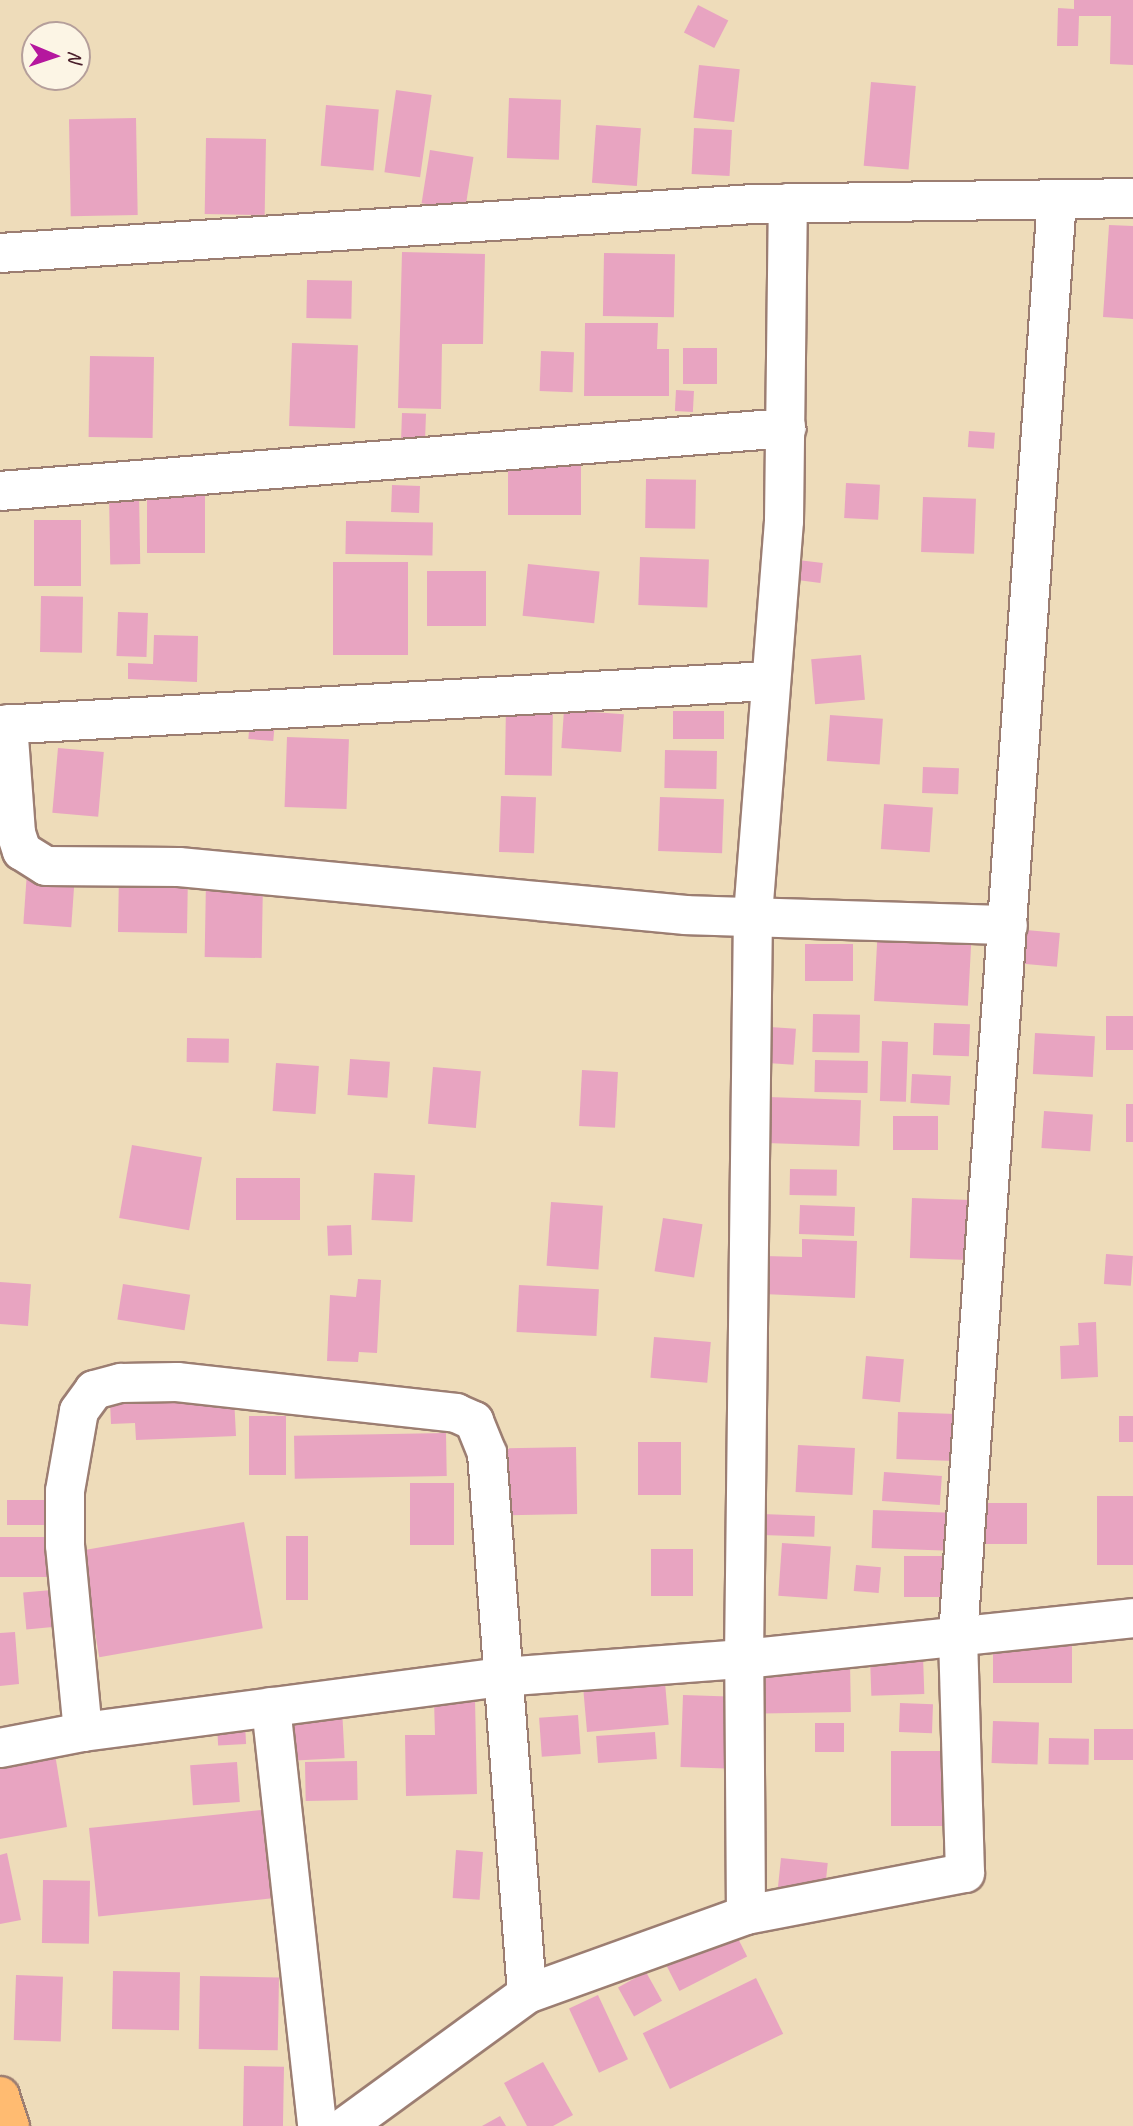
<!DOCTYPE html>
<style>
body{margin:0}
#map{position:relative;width:1133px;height:2126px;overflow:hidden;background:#eedcba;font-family:Caveat,sans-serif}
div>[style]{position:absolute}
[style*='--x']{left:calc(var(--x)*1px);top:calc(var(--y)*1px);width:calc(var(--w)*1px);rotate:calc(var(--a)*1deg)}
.building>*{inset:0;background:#e8a4c1;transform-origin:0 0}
.roads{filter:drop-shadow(2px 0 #9c7e72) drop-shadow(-2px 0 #9c7e72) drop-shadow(0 2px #9c7e72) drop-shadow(0 -2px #9c7e72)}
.minor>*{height:38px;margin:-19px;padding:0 19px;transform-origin:19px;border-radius:19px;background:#fff}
.major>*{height:38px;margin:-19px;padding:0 19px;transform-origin:19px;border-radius:19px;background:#ffbb71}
span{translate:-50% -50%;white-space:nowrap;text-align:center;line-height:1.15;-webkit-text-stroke:5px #fcf5e5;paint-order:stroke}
.north{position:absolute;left:21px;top:21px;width:70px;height:70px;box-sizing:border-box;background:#fcf5e5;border:2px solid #b59f9b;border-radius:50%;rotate:92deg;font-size:19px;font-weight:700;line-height:28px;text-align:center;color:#4a1f2b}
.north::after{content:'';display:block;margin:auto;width:24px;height:32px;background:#b5179e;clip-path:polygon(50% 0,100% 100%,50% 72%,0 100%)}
</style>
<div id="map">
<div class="building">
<div style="clip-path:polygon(1074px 0,1133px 0,1133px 65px,1110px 64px,1111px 16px,1079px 16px,1078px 46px,1057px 46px,1058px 8px,1074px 9px)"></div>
<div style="left:698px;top:5px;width:34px;height:31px;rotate:27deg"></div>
<div style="left:699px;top:65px;width:41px;height:53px;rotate:6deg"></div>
<div style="left:871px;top:82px;width:45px;height:84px;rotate:5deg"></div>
<div style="left:396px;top:90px;width:36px;height:83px;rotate:8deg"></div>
<div style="left:509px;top:98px;width:52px;height:60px;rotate:2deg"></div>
<div style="left:326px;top:105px;width:53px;height:61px;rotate:5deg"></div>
<div style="left:136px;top:118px;width:97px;height:67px;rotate:89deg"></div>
<div style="left:596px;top:125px;width:45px;height:58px;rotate:4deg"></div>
<div style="left:694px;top:128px;width:38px;height:46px;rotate:3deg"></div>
<div style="left:206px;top:138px;width:60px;height:76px;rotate:1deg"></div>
<div style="left:430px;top:150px;width:44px;height:54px;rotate:9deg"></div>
<div style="clip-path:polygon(1109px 225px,1133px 226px,1133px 319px,1103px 317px)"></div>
<div style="clip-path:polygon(402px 252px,485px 254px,483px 344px,442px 344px,441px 409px,398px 408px)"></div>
<div style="left:604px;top:253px;width:71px;height:63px;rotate:1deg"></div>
<div style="left:307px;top:280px;width:45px;height:38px;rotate:1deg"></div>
<div style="clip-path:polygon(585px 323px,658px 323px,657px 349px,669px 349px,669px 396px,584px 396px)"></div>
<div style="left:292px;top:343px;width:66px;height:83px;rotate:2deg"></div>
<div style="left:683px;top:348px;width:34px;height:36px"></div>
<div style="left:541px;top:351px;width:33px;height:40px;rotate:2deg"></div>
<div style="left:90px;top:356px;width:64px;height:81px;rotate:1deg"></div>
<div style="left:676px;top:390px;width:18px;height:21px;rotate:3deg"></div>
<div style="left:402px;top:413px;width:24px;height:27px;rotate:2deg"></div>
<div style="left:969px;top:431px;width:26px;height:16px;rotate:4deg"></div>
<div style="left:508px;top:457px;width:73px;height:58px"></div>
<div style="left:646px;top:479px;width:50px;height:49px;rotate:1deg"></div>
<div style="left:846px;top:483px;width:34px;height:35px;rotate:3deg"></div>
<div style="left:392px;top:485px;width:28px;height:27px;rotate:2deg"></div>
<div style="left:139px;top:493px;width:71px;height:30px;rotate:89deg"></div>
<div style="left:147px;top:493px;width:58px;height:60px"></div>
<div style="left:923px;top:497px;width:53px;height:55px;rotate:2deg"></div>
<div style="left:34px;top:520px;width:47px;height:66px"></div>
<div style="left:346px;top:521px;width:87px;height:33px;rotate:1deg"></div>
<div style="left:640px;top:557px;width:69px;height:48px;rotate:2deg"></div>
<div style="left:798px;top:560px;width:25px;height:20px;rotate:7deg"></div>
<div style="left:333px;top:562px;width:75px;height:93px"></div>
<div style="left:528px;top:564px;width:72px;height:52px;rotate:6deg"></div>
<div style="left:486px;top:571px;width:55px;height:59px;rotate:90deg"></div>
<div style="left:41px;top:596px;width:42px;height:56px;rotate:1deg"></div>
<div style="left:118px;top:612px;width:30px;height:44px;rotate:2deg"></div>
<div style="clip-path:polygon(154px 635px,198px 636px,197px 682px,128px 679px,128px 663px,153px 664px)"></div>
<div style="left:861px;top:655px;width:45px;height:50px;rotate:85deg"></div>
<div style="left:506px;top:706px;width:47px;height:69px;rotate:1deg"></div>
<div style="left:564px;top:710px;width:60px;height:38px;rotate:4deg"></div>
<div style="left:724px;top:711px;width:28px;height:51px;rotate:90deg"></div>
<div style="left:830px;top:715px;width:53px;height:46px;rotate:4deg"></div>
<div style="left:250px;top:720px;width:25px;height:19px;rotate:5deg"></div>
<div style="left:287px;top:737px;width:62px;height:70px;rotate:2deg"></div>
<div style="left:58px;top:748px;width:46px;height:65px;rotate:5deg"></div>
<div style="left:665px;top:750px;width:52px;height:38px;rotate:1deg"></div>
<div style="left:923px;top:767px;width:36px;height:26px;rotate:2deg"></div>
<div style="left:501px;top:796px;width:35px;height:56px;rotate:2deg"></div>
<div style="left:660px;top:797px;width:64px;height:54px;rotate:2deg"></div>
<div style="left:884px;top:804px;width:49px;height:45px;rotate:4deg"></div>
<div style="left:27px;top:872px;width:48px;height:52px;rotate:4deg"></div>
<div style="left:119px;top:873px;width:69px;height:59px;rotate:1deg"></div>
<div style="left:206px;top:880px;width:57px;height:77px;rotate:1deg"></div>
<div style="left:878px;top:925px;width:94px;height:76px;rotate:3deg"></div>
<div style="left:1026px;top:930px;width:34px;height:34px;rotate:5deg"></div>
<div style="left:805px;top:944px;width:48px;height:37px"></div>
<div style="left:813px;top:1014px;width:47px;height:38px;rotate:1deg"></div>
<div style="left:1106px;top:1016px;width:27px;height:34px"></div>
<div style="left:934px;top:1023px;width:36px;height:32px;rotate:2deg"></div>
<div style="left:770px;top:1027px;width:26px;height:36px;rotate:4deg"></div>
<div style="left:1035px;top:1033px;width:60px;height:41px;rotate:3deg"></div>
<div style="left:187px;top:1038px;width:42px;height:24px;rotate:1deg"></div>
<div style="left:882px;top:1041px;width:26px;height:60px;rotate:2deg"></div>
<div style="left:350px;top:1059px;width:40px;height:36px;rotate:4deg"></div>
<div style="left:815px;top:1060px;width:53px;height:32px;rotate:1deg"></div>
<div style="left:276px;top:1063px;width:43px;height:48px;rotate:4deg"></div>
<div style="left:433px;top:1067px;width:48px;height:57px;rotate:5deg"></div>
<div style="left:582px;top:1070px;width:36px;height:56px;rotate:3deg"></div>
<div style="left:912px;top:1074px;width:39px;height:29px;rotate:3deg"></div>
<div style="left:768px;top:1097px;width:93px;height:46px;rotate:2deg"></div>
<div style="left:1126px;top:1104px;width:7px;height:38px"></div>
<div style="left:1044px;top:1111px;width:49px;height:37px;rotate:4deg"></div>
<div style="left:893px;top:1116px;width:45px;height:34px"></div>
<div style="left:132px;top:1145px;width:71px;height:74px;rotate:10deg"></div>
<div style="left:790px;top:1169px;width:47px;height:26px;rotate:1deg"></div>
<div style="left:374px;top:1173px;width:41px;height:47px;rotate:3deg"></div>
<div style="left:300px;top:1178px;width:42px;height:64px;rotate:90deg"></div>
<div style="left:912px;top:1198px;width:59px;height:60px;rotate:2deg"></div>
<div style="left:551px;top:1202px;width:52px;height:64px;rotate:4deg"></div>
<div style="left:800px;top:1205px;width:55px;height:29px;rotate:2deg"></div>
<div style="left:663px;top:1218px;width:40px;height:54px;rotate:9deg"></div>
<div style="left:351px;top:1225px;width:30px;height:24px;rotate:88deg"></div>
<div style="clip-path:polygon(802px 1239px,857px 1241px,855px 1298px,763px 1294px,765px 1256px,802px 1257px)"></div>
<div style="left:1106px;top:1254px;width:27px;height:30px;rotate:4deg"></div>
<div style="clip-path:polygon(358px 1279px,381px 1280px,377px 1353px,359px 1352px,358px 1362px,327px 1361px,330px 1295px,356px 1297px)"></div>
<div style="left:0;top:1282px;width:31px;height:42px;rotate:4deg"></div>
<div style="left:123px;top:1284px;width:68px;height:36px;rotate:9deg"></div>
<div style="left:519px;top:1285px;width:80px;height:47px;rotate:3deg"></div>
<div style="clip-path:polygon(1096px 1322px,1098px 1377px,1061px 1379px,1060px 1346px,1079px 1345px,1078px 1323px)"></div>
<div style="left:654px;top:1337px;width:57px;height:41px;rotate:5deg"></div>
<div style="left:866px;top:1356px;width:38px;height:43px;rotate:5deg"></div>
<div style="clip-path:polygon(234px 1397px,236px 1436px,136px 1440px,135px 1423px,111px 1424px,110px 1402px)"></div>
<div style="left:898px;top:1412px;width:58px;height:47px;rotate:2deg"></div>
<div style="left:249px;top:1416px;width:37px;height:59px"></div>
<div style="left:1133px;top:1416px;width:26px;height:14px;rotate:90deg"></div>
<div style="left:446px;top:1433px;width:43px;height:152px;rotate:89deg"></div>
<div style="left:638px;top:1442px;width:43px;height:53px"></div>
<div style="left:798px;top:1445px;width:57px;height:47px;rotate:3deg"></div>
<div style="left:576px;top:1447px;width:67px;height:78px;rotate:89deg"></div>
<div style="left:884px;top:1472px;width:58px;height:29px;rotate:4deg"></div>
<div style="left:410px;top:1483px;width:44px;height:62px"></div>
<div style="left:1133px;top:1496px;width:69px;height:36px;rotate:90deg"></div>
<div style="left:51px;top:1500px;width:25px;height:44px;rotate:90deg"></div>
<div style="left:982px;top:1503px;width:45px;height:41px"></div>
<div style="left:873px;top:1510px;width:78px;height:38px;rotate:2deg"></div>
<div style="left:761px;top:1514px;width:54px;height:21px;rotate:2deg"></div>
<div style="left:244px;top:1522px;width:108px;height:166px;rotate:80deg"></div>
<div style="left:286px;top:1536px;width:22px;height:64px"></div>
<div style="left:0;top:1537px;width:48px;height:40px"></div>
<div style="left:782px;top:1543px;width:49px;height:53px;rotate:4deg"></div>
<div style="left:693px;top:1549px;width:47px;height:42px;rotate:90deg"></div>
<div style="left:904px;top:1556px;width:43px;height:41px"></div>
<div style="left:856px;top:1565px;width:25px;height:26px;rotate:5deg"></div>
<div style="left:52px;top:1590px;width:37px;height:29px;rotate:85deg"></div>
<div style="clip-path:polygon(15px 1632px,19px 1684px,0 1686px,0 1633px)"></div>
<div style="left:993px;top:1646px;width:79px;height:37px"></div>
<div style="left:923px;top:1656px;width:38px;height:53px;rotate:88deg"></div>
<div style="left:850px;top:1662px;width:50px;height:89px;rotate:89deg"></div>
<div style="left:664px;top:1671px;width:54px;height:82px;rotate:85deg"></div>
<div style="left:683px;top:1695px;width:53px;height:72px;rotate:2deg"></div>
<div style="clip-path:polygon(475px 1699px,477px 1794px,406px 1796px,405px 1735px,435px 1735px,434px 1700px)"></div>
<div style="left:900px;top:1703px;width:33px;height:29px;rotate:2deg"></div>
<div style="left:342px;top:1708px;width:50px;height:64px;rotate:87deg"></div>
<div style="left:578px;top:1715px;width:39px;height:39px;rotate:86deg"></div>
<div style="left:993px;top:1721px;width:46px;height:42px;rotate:2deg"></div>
<div style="left:245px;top:1723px;width:21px;height:28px;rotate:87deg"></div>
<div style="left:815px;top:1723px;width:29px;height:29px"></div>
<div style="left:1133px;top:1729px;width:31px;height:39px;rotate:90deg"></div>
<div style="left:655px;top:1732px;width:27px;height:59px;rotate:86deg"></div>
<div style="left:1049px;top:1738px;width:40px;height:26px;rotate:1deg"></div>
<div style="clip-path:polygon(54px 1748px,67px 1827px,0 1839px,0 1757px)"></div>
<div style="left:891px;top:1751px;width:63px;height:75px"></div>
<div style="left:357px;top:1761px;width:39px;height:52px;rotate:89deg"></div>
<div style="left:237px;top:1762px;width:40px;height:47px;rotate:86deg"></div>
<div style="left:270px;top:1809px;width:89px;height:182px;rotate:84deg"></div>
<div style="left:456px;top:1850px;width:27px;height:48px;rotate:4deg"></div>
<div style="clip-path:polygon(7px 1853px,21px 1920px,0 1924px,0 1855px)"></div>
<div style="left:781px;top:1858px;width:47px;height:52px;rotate:6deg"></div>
<div style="left:43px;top:1880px;width:47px;height:63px;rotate:1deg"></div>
<div style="left:724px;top:1911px;width:51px;height:76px;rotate:63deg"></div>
<div style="left:113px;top:1971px;width:67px;height:58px;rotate:1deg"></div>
<div style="left:646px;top:1972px;width:33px;height:32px;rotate:61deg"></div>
<div style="left:16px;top:1975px;width:47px;height:65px;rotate:2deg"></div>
<div style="left:200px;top:1976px;width:79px;height:73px;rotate:1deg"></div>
<div style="left:756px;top:1978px;width:62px;height:126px;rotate:64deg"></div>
<div style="left:598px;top:1995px;width:71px;height:32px;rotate:65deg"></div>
<div style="clip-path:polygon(543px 2062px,573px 2115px,553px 2126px,527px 2126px,504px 2083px)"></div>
<div style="left:244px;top:2066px;width:40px;height:60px;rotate:1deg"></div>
<div style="clip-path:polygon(500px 2116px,506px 2126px,482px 2126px)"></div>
</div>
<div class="roads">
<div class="minor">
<div style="--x:0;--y:253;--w:756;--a:-3.72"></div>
<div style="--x:754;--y:204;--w:379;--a:-0.9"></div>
<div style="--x:0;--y:491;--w:789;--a:-4.58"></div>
<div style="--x:8;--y:724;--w:109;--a:85.8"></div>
<div style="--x:16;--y:833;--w:19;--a:72"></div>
<div style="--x:22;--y:851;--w:28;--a:32"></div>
<div style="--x:46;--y:866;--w:133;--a:0.4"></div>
<div style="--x:179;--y:867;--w:509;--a:5.41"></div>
<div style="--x:686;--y:915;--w:322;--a:1.8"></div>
<div style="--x:0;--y:725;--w:769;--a:-3.28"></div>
<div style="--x:271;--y:1707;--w:422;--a:83.7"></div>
<div style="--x:83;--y:1732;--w:188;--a:-95.5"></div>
<div style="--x:65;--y:1545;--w:54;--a:-90"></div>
<div style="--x:65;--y:1491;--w:81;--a:-80.1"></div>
<div style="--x:79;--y:1411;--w:26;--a:-54"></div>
<div style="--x:94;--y:1390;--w:28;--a:-15"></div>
<div style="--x:121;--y:1383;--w:56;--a:-1"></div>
<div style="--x:177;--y:1382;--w:281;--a:6.3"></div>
<div style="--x:456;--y:1413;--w:20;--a:24"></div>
<div style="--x:474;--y:1421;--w:35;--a:68"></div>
<div style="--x:487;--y:1453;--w:542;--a:85.77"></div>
<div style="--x:0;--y:1748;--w:85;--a:-10.9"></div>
<div style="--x:83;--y:1732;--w:423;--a:-7.5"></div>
<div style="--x:502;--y:1677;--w:243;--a:-4.3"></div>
<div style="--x:744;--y:1659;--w:391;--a:-6"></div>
<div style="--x:746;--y:1915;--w:256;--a:-90.4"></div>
<div style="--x:744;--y:1659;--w:744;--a:-89.31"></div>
<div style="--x:753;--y:915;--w:395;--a:-85.5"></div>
<div style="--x:784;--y:521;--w:318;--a:-89.3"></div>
<div style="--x:346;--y:2126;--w:224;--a:-36.1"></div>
<div style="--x:527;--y:1994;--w:233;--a:-19.8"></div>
<div style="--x:746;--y:1915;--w:223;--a:-10.9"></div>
<div style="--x:965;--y:1873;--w:237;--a:-91.7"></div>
<div style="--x:958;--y:1636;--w:1440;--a:-86.06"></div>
</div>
<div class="major">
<div style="--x:0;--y:2096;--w:32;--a:72"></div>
</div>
</div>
<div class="north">N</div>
</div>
